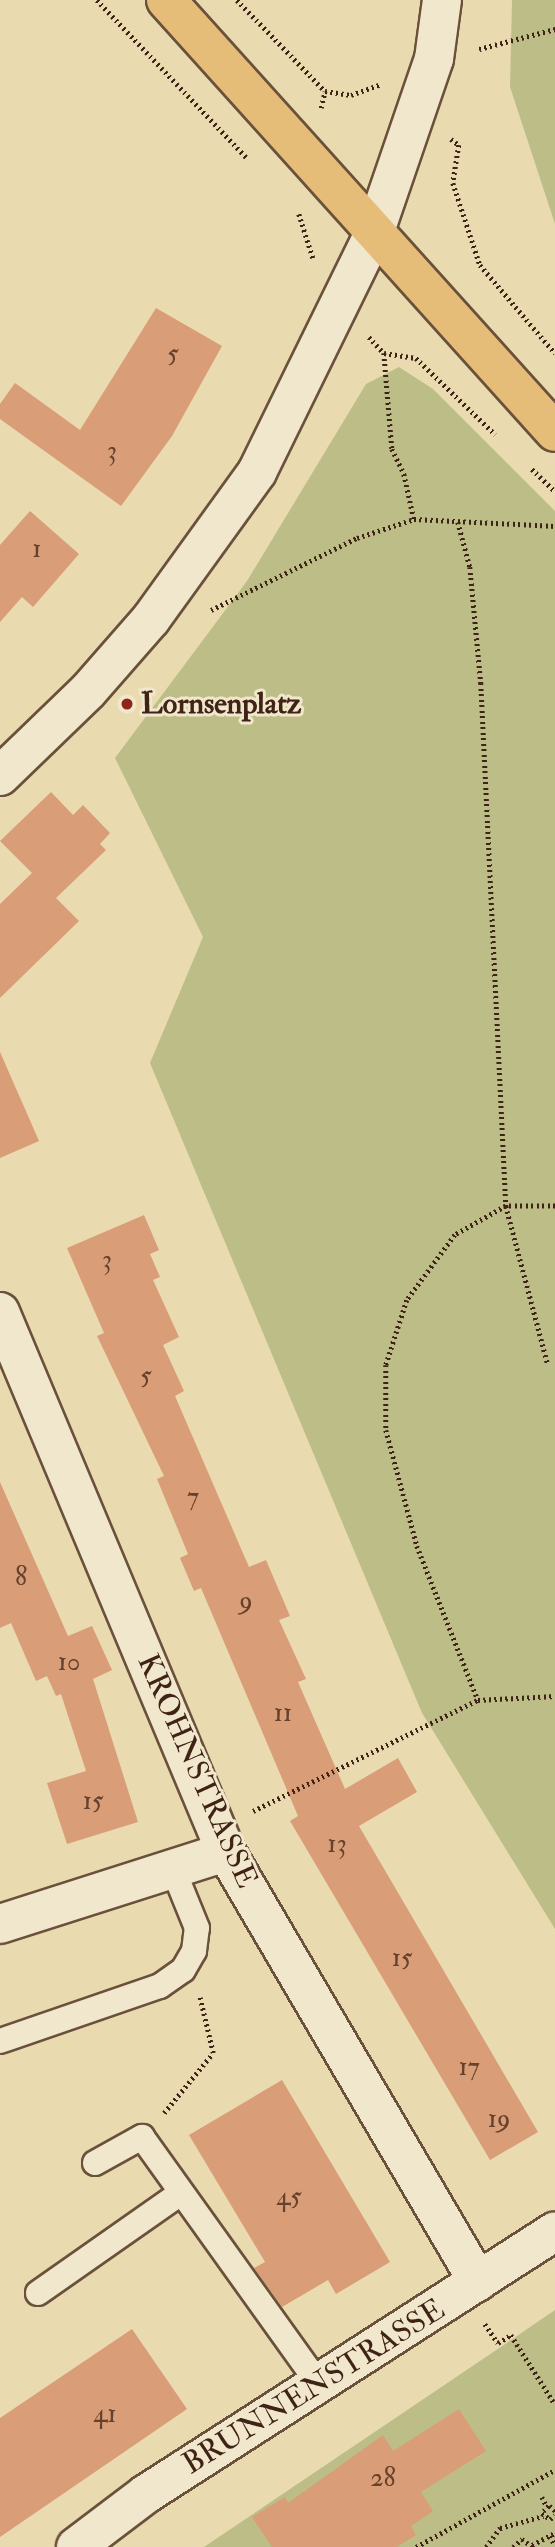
<!DOCTYPE html>
<style>
body{margin:0}
#map{position:relative;width:555px;height:2547px;overflow:hidden;background:#eadab0;font-family:"IM FELL Double Pica",serif}
div>[style]{position:absolute}
[style*='--x']{left:calc(var(--x)*1px);top:calc(var(--y)*1px);width:calc(var(--w)*1px);rotate:calc(var(--a)*1deg)}
.green>*{inset:0;background:#bdbe87}
.building>*{inset:0;background:#d99d77}
.path>*{height:4.5px;margin-top:-2.25px;transform-origin:0;background:repeating-linear-gradient(90deg,#3f2316 0 2px,transparent 0 5.5px)}
.roads{filter:drop-shadow(2px 0 #6a513c) drop-shadow(-2px 0 #6a513c) drop-shadow(0 2px #6a513c) drop-shadow(0 -2px #6a513c)}
.service>*{height:24px;margin:-12px;padding:0 12px;transform-origin:12px;border-radius:12px;background:#f1e7cc}
.minor>*{height:38px;margin:-19px;padding:0 19px;transform-origin:19px;border-radius:19px;background:#f1e7cc}
.tertiary>*{height:38px;margin:-19px;padding:0 19px;transform-origin:19px;border-radius:19px;background:#f1e7cc}
.primary>*{height:38px;margin:-19px;padding:0 19px;transform-origin:19px;border-radius:19px;background:#e5bd78}
.dots>*{width:19px;height:19px;translate:-50% -50%;box-sizing:border-box;border:4px solid #f1e7cc;border-radius:50%}
span{translate:-50% -50%;white-space:nowrap;text-align:center;line-height:1.15;-webkit-text-stroke:6px #f1e7cc;paint-order:stroke}
.number-label{font-size:26px;color:#66422e}
.number-label span{-webkit-text-stroke-width:0}
.poi-label{font-size:30px;color:#3f2316;font-weight:700}
.left{translate:0 -50%;text-align:left}
.street-label{font-size:30px;color:#3f2316}
</style>
<div id="map">
<div class="green">
<div style="clip-path:polygon(512px 0,555px 0,555px 224px,510px 87px)"></div>
<div style="clip-path:polygon(399px 367px,433px 389px,555px 511px,555px 1929px,422px 1713px,150px 1063px,203px 937px,115px 758px,247px 581px,366px 384px)"></div>
<div style="clip-path:polygon(555px 2310px,555px 2547px,204px 2547px,514px 2338px)"></div>
</div>
<div class="building">
<div style="clip-path:polygon(156px 308px,222px 346px,172px 436px,121px 506px,0 419px,0 404px,15px 383px,80px 430px)"></div>
<div style="clip-path:polygon(30px 511px,79px 554px,33px 607px,22px 597px,0 622px,0 545px)"></div>
<div style="clip-path:polygon(51px 792px,73px 815px,83px 805px,110px 833px,100px 844px,106px 850px,56px 898px,79px 921px,0 998px,0 904px,32px 873px,0 841px)"></div>
<div style="clip-path:polygon(0 1052px,39px 1141px,0 1158px)"></div>
<div style="clip-path:polygon(144px 1215px,159px 1250px,150px 1254px,160px 1277px,153px 1280px,179px 1337px,163px 1345px,184px 1391px,175px 1396px,249px 1567px,266px 1560px,290px 1616px,279px 1620px,306px 1679px,298px 1682px,345px 1789px,398px 1758px,417px 1792px,359px 1826px,538px 2132px,490px 2160px,290px 1821px,298px 1816px,201px 1588px,194px 1591px,180px 1558px,188px 1554px,157px 1479px,164px 1476px,97px 1336px,104px 1333px,67px 1248px)"></div>
<div style="clip-path:polygon(0 1482px,68px 1636px,92px 1626px,112px 1670px,93px 1679px,138px 1822px,67px 1844px,47px 1783px,86px 1771px,61px 1694px,56px 1696px,47px 1676px,36px 1681px,11px 1623px,0 1628px)"></div>
<div style="clip-path:polygon(282px 2080px,390px 2262px,336px 2294px,328px 2280px,282px 2307px,254px 2268px,265px 2262px,189px 2135px)"></div>
<div style="clip-path:polygon(132px 2329px,187px 2409px,0 2537px,0 2418px)"></div>
<div style="clip-path:polygon(459px 2409px,486px 2451px,421px 2492px,433px 2511px,411px 2526px,416px 2535px,397px 2547px,272px 2547px,252px 2517px,285px 2497px,288px 2503px,383px 2435px,393px 2451px)"></div>
</div>
<div class="path">
<div style="--x:97;--y:0;--w:219;--a:46.5"></div>
<div style="--x:237;--y:0;--w:127;--a:46"></div>
<div style="--x:325;--y:91;--w:26;--a:9"></div>
<div style="--x:351;--y:95;--w:32;--a:-20"></div>
<div style="--x:479;--y:49;--w:79;--a:-14.7"></div>
<div style="--x:321;--y:108;--w:17;--a:-77"></div>
<div style="--x:451;--y:139;--w:10;--a:37"></div>
<div style="--x:459;--y:145;--w:38;--a:99"></div>
<div style="--x:453;--y:183;--w:86;--a:71.8"></div>
<div style="--x:480;--y:265;--w:116;--a:49.6"></div>
<div style="--x:299;--y:214;--w:46;--a:72.3"></div>
<div style="--x:369;--y:337;--w:22;--a:47"></div>
<div style="--x:384;--y:353;--w:96;--a:85.2"></div>
<div style="--x:392;--y:449;--w:28;--a:64"></div>
<div style="--x:404;--y:474;--w:46;--a:77.5"></div>
<div style="--x:384;--y:353;--w:32;--a:9"></div>
<div style="--x:416;--y:358;--w:110;--a:43.9"></div>
<div style="--x:532;--y:469;--w:32;--a:44"></div>
<div style="--x:458;--y:522;--w:47;--a:75.1"></div>
<div style="--x:470;--y:567;--w:117;--a:84.6"></div>
<div style="--x:481;--y:683;--w:524;--a:87.26"></div>
<div style="--x:506;--y:1206;--w:164;--a:75.2"></div>
<div style="--x:211;--y:610;--w:163;--a:-26.3"></div>
<div style="--x:357;--y:538;--w:60;--a:-18.4"></div>
<div style="--x:414;--y:519;--w:141;--a:2.8"></div>
<div style="--x:555;--y:1206;--w:49;--a:180"></div>
<div style="--x:506;--y:1206;--w:59;--a:150.4"></div>
<div style="--x:455;--y:1235;--w:81;--a:126.4"></div>
<div style="--x:407;--y:1300;--w:68;--a:107.9"></div>
<div style="--x:386;--y:1365;--w:65;--a:90"></div>
<div style="--x:386;--y:1430;--w:120;--a:75"></div>
<div style="--x:417;--y:1546;--w:166;--a:68.4"></div>
<div style="--x:478;--y:1700;--w:77;--a:-3"></div>
<div style="--x:253;--y:1811;--w:251;--a:-26.3"></div>
<div style="--x:164;--y:2113;--w:77;--a:-50.8"></div>
<div style="--x:213;--y:2053;--w:57;--a:-103.3"></div>
<div style="--x:485;--y:2324;--w:23;--a:56"></div>
<div style="--x:498;--y:2343;--w:15;--a:-32"></div>
<div style="--x:511;--y:2335;--w:82;--a:57.5"></div>
<div style="--x:542;--y:2497;--w:11;--a:63"></div>
<div style="--x:555;--y:2511;--w:8;--a:-140"></div>
<div style="--x:549;--y:2506;--w:10;--a:135"></div>
<div style="--x:542;--y:2513;--w:10;--a:37"></div>
<div style="--x:550;--y:2519;--w:6;--a:-39"></div>
<div style="--x:550;--y:2536;--w:10;--a:61"></div>
<div style="--x:532;--y:2545;--w:26;--a:-28"></div>
<div style="--x:416;--y:2547;--w:159;--a:-29"></div>
<div style="--x:486;--y:2547;--w:24;--a:-54"></div>
<div style="--x:500;--y:2528;--w:45;--a:-15.6"></div>
<div style="--x:513;--y:2547;--w:12;--a:-42"></div>
<div style="--x:522;--y:2539;--w:14;--a:36"></div>
</div>
<div class="roads">
<div class="service">
<div style="--x:0;--y:2041;--w:169;--a:-19"></div>
<div style="--x:160;--y:1986;--w:28;--a:-35"></div>
<div style="--x:183;--y:1970;--w:22;--a:-60"></div>
<div style="--x:194;--y:1951;--w:23;--a:-83"></div>
<div style="--x:197;--y:1928;--w:64;--a:-112.1"></div>
<div style="--x:95;--y:2163;--w:54;--a:-29"></div>
<div style="--x:142;--y:2137;--w:304;--a:54.4"></div>
<div style="--x:38;--y:2293;--w:174;--a:-35"></div>
</div>
<div class="minor">
<div style="--x:0;--y:776;--w:122;--a:-44"></div>
<div style="--x:88;--y:691;--w:96;--a:-48.8"></div>
<div style="--x:151;--y:619;--w:181;--a:-54.2"></div>
<div style="--x:257;--y:472;--w:268;--a:-63.9"></div>
<div style="--x:375;--y:231;--w:182;--a:-71.1"></div>
<div style="--x:434;--y:59;--w:60;--a:-82.3"></div>
<div style="--x:0;--y:1312;--w:585;--a:67.29"></div>
<div style="--x:226;--y:1852;--w:498;--a:59.6"></div>
<div style="--x:0;--y:1924;--w:237;--a:-17.7"></div>
</div>
<div class="tertiary">
<div style="--x:76;--y:2547;--w:88;--a:-37.1"></div>
<div style="--x:146;--y:2494;--w:486;--a:-32.7"></div>
</div>
<div class="primary">
<div style="--x:166;--y:0;--w:581;--a:48"></div>
</div>
</div>
<div class="dots">
<div style="left:127px;top:704px;background:#8f2418"></div>
</div>
<div class="number-label">
<span style="left:173px;top:355px">5</span>
<span style="left:112px;top:452px">3</span>
<span style="left:37px;top:550px">1</span>
<span style="left:107px;top:1261px">3</span>
<span style="left:146px;top:1377px">5</span>
<span style="left:193px;top:1498px">7</span>
<span style="left:21px;top:1578px">8</span>
<span style="left:246px;top:1602px">9</span>
<span style="left:69px;top:1663px">10</span>
<span style="left:283px;top:1714px">11</span>
<span style="left:93px;top:1802px">15</span>
<span style="left:337px;top:1845px">13</span>
<span style="left:402px;top:1959px">15</span>
<span style="left:469px;top:2068px">17</span>
<span style="left:499px;top:2120px">19</span>
<span style="left:289px;top:2198px">45</span>
<span style="left:105px;top:2415px">41</span>
<span style="left:383px;top:2479px">28</span>
</div>
<div class="poi-label">
<span class="left" style="left:141px;top:704px">Lornsenplatz</span>
</div>
<div class="street-label">
<span style="left:197px;top:1771px;rotate:66deg">KROHNSTRASSE</span>
<span style="left:314px;top:2387px;rotate:-32deg">BRUNNENSTRASSE</span>
</div>
</div>
